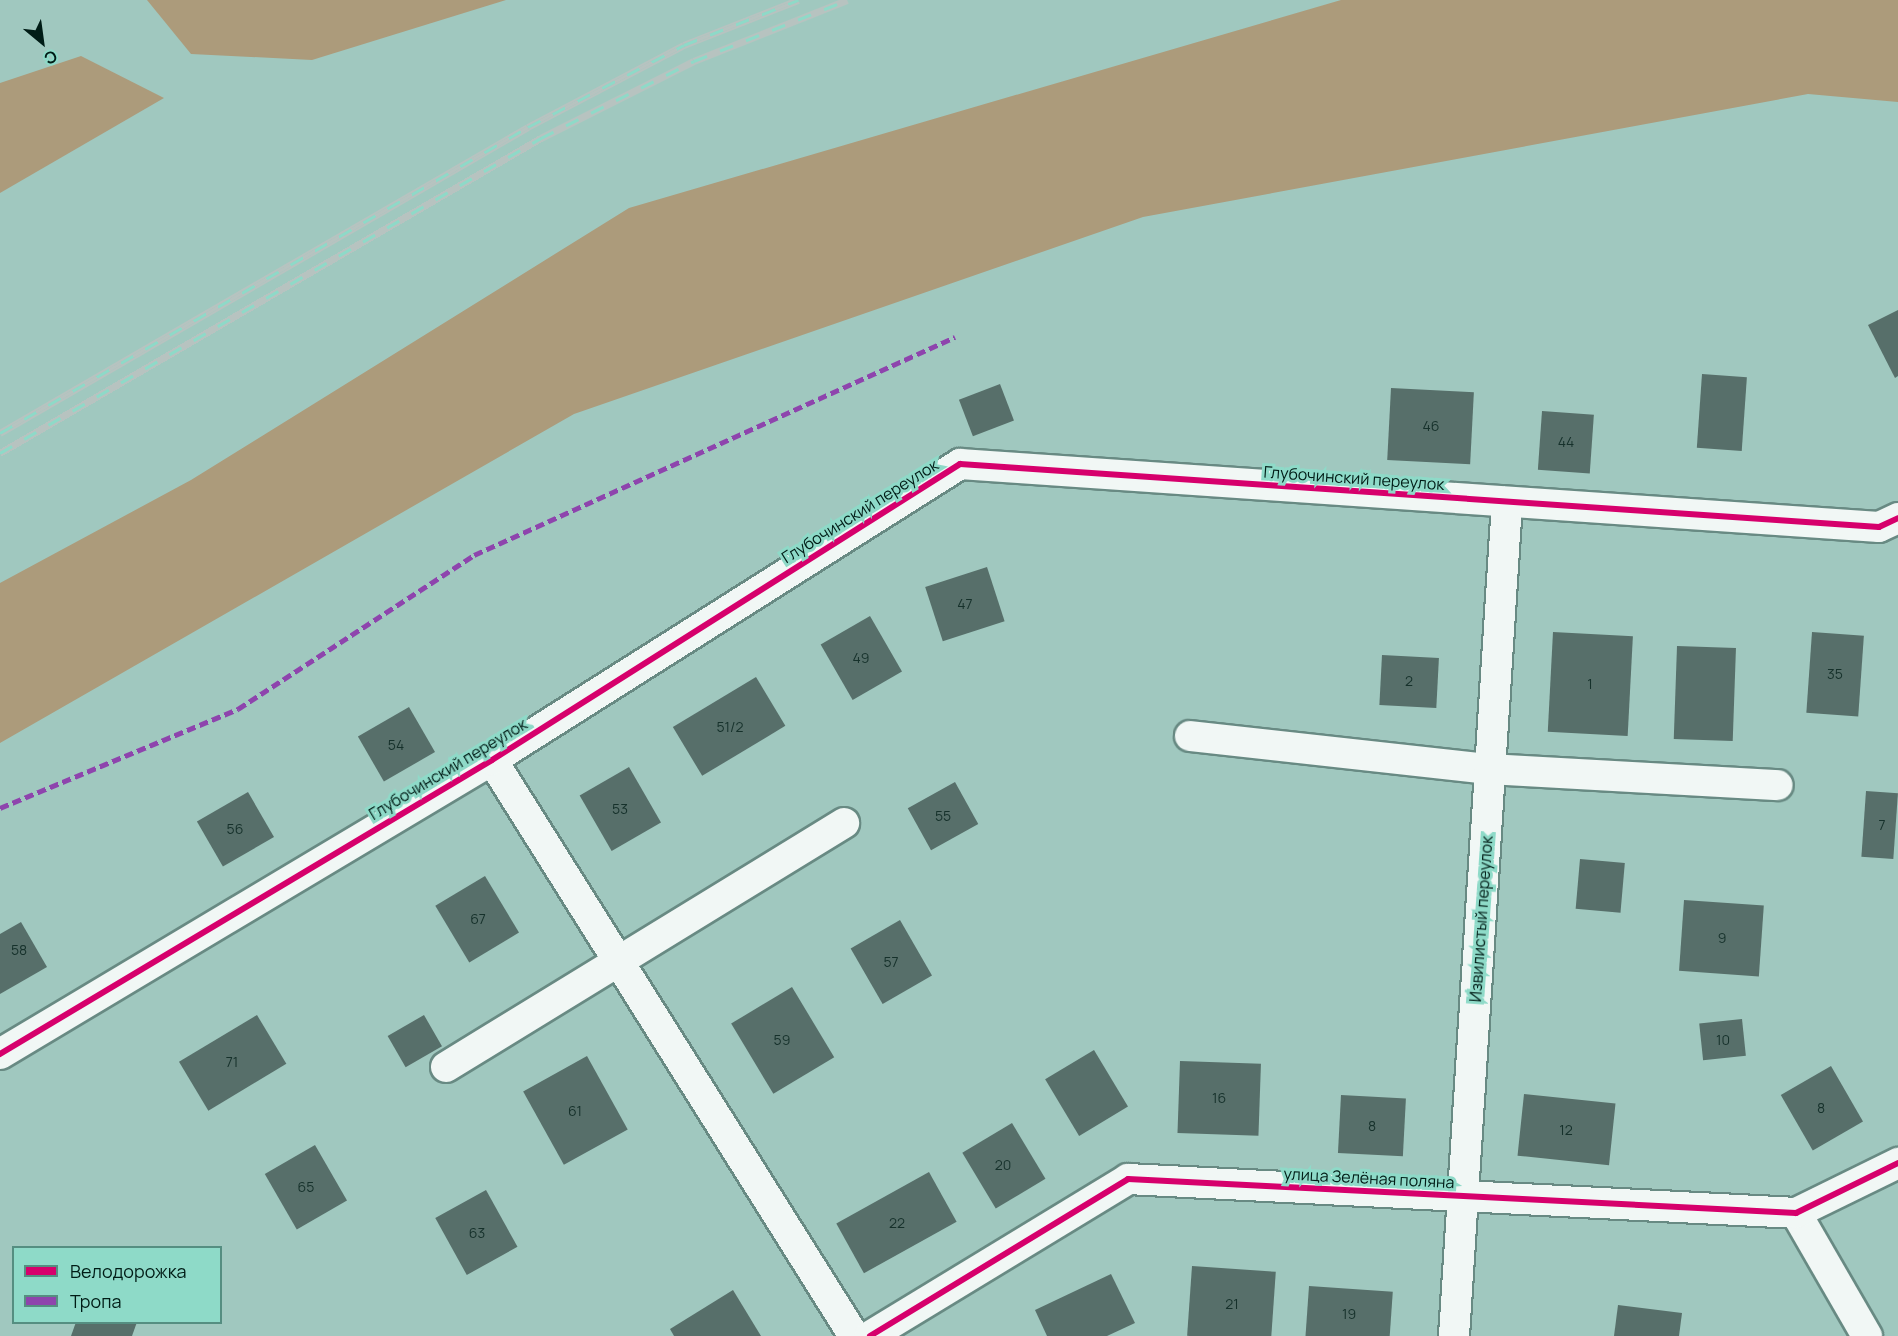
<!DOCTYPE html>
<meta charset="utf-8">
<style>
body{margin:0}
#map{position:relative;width:1898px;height:1336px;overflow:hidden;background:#a0c8bf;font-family:Manrope,sans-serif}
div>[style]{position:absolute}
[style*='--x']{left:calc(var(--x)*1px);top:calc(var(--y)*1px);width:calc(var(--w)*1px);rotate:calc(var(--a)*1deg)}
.forest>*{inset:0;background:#ac9b7b}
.building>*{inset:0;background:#576f6a;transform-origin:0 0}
.roads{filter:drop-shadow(2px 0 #688a83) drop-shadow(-2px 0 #688a83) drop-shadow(0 2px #688a83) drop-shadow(0 -2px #688a83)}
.street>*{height:30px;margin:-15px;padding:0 15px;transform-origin:15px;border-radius:15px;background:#f1f7f5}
.rail>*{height:7px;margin-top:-3.5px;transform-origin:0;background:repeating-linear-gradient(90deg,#8edac8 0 14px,#b7c3c0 0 28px);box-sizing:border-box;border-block:2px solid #b7c3c0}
.quiet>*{height:4.5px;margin-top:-2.25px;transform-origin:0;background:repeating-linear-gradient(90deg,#8e44ad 0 9px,transparent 0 13.5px)}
.cycleway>*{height:6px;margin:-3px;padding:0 3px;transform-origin:3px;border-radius:3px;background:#d6006c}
span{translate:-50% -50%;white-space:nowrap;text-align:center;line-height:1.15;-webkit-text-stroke:6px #8edac8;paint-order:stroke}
.number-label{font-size:14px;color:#16312b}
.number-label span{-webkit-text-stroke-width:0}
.street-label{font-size:16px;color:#001c16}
.legend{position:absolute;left:12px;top:1246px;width:210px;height:78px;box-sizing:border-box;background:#8edac8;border:2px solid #558e81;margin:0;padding:8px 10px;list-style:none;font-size:18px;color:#001c16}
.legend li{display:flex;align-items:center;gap:12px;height:30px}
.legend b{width:30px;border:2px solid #558e81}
.north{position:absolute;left:12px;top:12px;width:60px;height:60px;-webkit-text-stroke:4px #8edac8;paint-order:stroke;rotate:151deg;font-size:16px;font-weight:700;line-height:24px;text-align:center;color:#001c16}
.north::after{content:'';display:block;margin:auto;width:21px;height:27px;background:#001c16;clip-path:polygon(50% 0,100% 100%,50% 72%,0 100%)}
</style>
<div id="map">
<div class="forest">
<div style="clip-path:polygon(147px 0,506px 0,312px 60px,191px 54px)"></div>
<div style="clip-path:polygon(1341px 0,1898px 0,1898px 102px,1808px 94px,1143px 217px,574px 414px,0 743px,0 583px,191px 480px,629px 208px)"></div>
<div style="clip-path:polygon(81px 56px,164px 98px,0 193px,0 83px)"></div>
</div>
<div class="building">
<div style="clip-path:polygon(1898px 310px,1898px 376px,1895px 378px,1868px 325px)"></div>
<div style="left:1702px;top:374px;width:45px;height:74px;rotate:4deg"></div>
<div style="left:1000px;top:384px;width:39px;height:44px;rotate:69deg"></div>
<div style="left:1391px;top:388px;width:83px;height:72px;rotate:3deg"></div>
<div style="left:1542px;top:411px;width:52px;height:59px;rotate:4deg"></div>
<div style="left:987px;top:567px;width:57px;height:65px;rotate:72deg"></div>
<div style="left:870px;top:616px;width:64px;height:57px;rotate:60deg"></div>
<div style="left:1553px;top:632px;width:80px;height:100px;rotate:3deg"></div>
<div style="left:1812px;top:632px;width:52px;height:81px;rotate:4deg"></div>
<div style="left:1677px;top:646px;width:59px;height:93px;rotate:2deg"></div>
<div style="left:1382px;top:655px;width:57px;height:50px;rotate:3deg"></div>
<div style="left:756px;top:677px;width:57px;height:97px;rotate:59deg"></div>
<div style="left:409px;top:707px;width:52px;height:59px;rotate:60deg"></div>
<div style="left:629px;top:767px;width:64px;height:57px;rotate:60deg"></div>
<div style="left:955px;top:782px;width:48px;height:54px;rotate:61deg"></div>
<div style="left:1866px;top:791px;width:32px;height:66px;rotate:4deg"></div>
<div style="left:248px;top:792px;width:52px;height:59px;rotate:60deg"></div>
<div style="left:1580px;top:859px;width:45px;height:50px;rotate:5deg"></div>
<div style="left:485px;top:876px;width:66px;height:58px;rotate:59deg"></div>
<div style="left:1684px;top:900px;width:80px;height:71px;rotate:4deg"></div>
<div style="left:900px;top:920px;width:64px;height:57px;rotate:60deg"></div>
<div style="clip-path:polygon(21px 922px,47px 967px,0 994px,0 934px)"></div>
<div style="left:792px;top:987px;width:82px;height:71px;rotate:59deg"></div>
<div style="left:257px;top:1015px;width:57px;height:91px;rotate:59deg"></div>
<div style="left:424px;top:1015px;width:36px;height:42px;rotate:60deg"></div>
<div style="left:1742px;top:1019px;width:37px;height:43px;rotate:84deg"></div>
<div style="left:1094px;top:1050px;width:66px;height:57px;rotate:59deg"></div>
<div style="left:587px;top:1056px;width:84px;height:73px;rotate:61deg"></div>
<div style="left:1180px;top:1061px;width:81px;height:72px;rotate:2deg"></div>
<div style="left:1831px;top:1066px;width:64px;height:58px;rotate:60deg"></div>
<div style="left:1524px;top:1094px;width:92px;height:62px;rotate:6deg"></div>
<div style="left:1341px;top:1095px;width:65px;height:58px;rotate:3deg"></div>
<div style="left:1012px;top:1123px;width:65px;height:58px;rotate:59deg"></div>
<div style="left:315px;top:1145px;width:64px;height:58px;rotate:60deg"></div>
<div style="left:929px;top:1172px;width:57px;height:106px;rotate:61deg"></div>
<div style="left:486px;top:1190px;width:65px;height:58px;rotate:61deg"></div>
<div style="left:1192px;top:1266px;width:84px;height:70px;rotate:4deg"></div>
<div style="clip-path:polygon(1111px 1274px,1135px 1323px,1107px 1336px,1047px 1336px,1035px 1310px)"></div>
<div style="left:1309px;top:1286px;width:84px;height:50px;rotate:4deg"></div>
<div style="clip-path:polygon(733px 1290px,761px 1336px,674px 1336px,670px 1329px)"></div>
<div style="clip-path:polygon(1618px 1305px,1682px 1313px,1679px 1336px,1614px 1336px)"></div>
<div style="clip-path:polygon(76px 1322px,137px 1322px,132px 1336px,71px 1336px)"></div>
</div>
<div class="roads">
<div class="street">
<div style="--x:1190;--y:736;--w:302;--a:6.3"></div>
<div style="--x:1490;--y:769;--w:288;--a:3.2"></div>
<div style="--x:492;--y:760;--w:680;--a:57.85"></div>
<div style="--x:0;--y:1054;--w:573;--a:-30.86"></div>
<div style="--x:492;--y:760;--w:554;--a:-32.31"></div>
<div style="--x:960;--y:464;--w:921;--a:3.92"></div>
<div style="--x:1879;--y:527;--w:21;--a:-25"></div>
<div style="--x:446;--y:1067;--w:467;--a:-31.5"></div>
<div style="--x:1796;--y:1213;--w:142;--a:60"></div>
<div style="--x:870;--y:1336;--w:302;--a:-31.3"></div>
<div style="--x:1128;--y:1179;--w:669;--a:2.91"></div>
<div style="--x:1796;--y:1213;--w:114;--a:-26.1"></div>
<div style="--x:1454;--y:1336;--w:836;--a:-86.36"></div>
</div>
</div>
<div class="rail">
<div style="--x:0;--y:433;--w:610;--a:-30.09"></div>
<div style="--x:528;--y:127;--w:176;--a:-27.7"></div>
<div style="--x:684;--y:45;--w:123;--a:-21.5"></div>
<div style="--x:0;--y:453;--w:626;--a:-30.21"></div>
<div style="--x:541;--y:138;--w:171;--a:-26.7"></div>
<div style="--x:694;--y:61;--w:165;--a:-21.7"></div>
</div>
<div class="quiet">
<div style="--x:0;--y:808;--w:258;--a:-22.6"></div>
<div style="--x:238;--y:709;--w:282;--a:-33.1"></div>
<div style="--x:474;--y:555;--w:528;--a:-24.38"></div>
</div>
<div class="cycleway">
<div style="--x:0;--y:1054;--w:573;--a:-30.86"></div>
<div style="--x:492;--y:760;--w:554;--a:-32.31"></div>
<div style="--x:960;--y:464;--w:921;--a:3.92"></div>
<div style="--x:1879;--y:527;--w:21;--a:-25"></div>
<div style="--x:870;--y:1336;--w:302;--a:-31.3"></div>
<div style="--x:1128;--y:1179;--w:669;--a:2.91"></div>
<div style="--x:1796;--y:1213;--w:114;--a:-26.1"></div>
</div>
<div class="number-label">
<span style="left:1431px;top:426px">46</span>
<span style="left:1566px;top:442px">44</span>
<span style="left:965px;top:604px">47</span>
<span style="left:861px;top:658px">49</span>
<span style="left:1835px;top:674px">35</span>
<span style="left:1409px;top:681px">2</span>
<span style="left:1590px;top:684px">1</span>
<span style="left:730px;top:727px">51/2</span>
<span style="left:396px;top:745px">54</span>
<span style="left:620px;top:809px">53</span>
<span style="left:943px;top:816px">55</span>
<span style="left:1882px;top:825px">7</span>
<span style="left:235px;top:829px">56</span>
<span style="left:478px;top:919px">67</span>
<span style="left:1722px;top:938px">9</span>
<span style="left:19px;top:950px">58</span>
<span style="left:891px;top:962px">57</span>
<span style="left:782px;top:1040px">59</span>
<span style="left:1723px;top:1040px">10</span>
<span style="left:232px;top:1062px">71</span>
<span style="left:1219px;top:1098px">16</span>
<span style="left:1821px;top:1108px">8</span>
<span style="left:575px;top:1111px">61</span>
<span style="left:1372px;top:1126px">8</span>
<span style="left:1566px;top:1130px">12</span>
<span style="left:1003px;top:1165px">20</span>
<span style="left:306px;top:1187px">65</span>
<span style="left:897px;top:1223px">22</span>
<span style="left:477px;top:1233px">63</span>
<span style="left:1232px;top:1304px">21</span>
<span style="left:1349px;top:1314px">19</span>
</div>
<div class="street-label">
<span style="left:1354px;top:478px;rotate:4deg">Глубочинский переулок</span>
<span style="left:860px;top:511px;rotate:-32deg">Глубочинский переулок</span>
<span style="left:448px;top:769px;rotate:-31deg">Глубочинский переулок</span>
<span style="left:1481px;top:919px;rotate:-86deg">Извилистый переулок</span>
<span style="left:1369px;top:1178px;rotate:3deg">улица Зелёная поляна</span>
</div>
<ul class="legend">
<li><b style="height:8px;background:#d6006c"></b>Велодорожка</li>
<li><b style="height:8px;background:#8e44ad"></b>Тропа</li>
</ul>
<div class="north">С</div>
</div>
